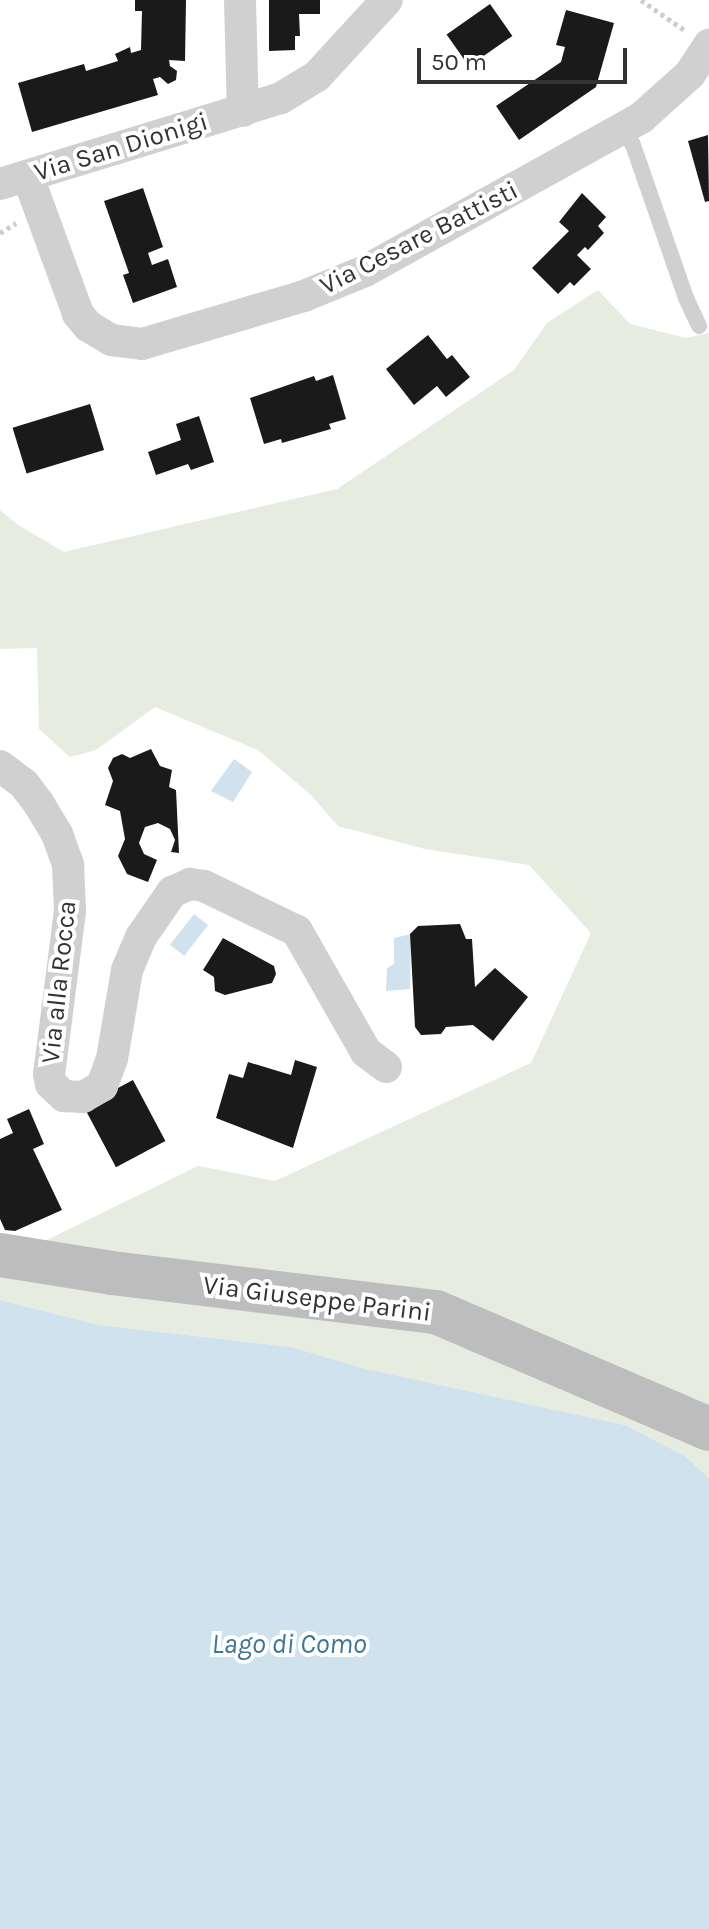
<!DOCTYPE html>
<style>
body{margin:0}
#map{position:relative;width:709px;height:1929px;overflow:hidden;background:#fff;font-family:Karla,sans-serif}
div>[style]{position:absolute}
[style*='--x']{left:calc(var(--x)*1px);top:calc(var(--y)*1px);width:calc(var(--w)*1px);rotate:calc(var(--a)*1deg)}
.green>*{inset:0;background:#e6ecdf}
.water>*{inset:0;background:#cfe2ee;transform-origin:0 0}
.building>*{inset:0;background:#1a1a1a;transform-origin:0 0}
.path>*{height:5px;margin-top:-2.5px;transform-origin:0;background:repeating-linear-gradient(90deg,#cdcdcd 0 4px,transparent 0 8px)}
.lane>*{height:16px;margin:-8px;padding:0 8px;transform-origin:8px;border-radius:8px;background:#d0d0d0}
.street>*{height:32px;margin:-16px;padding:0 16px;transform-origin:16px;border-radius:16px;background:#d0d0d0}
.secondary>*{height:44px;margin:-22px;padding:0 22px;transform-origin:22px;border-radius:22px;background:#bdbdbd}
span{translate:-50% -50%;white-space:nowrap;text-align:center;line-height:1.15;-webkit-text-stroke:8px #fff;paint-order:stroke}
.street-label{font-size:26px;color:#333}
.water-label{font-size:28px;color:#3f7597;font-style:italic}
.scale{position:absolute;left:417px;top:48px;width:210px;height:36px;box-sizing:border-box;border:4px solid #333;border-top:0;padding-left:10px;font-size:24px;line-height:28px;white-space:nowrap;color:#333;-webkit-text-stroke:6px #fff;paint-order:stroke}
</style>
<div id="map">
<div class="green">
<div style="clip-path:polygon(598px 290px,630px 324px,686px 338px,709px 333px,709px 1478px,685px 1456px,625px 1425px,362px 1368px,292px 1347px,100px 1325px,0 1300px,0 1263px,198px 1166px,275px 1181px,531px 1063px,591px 933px,529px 865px,425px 849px,338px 826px,311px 795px,258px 750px,155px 707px,96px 750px,70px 757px,39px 729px,37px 648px,0 649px,0 510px,18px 525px,64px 552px,337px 489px,514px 370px,547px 323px)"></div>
</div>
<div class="water">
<div style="clip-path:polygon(234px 759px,252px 772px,233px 802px,211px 791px)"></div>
<div style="left:194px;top:914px;width:18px;height:39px;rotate:38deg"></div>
<div style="clip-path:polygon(411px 934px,410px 989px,386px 991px,387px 968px,394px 964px,394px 938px)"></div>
<div style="clip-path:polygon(0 1300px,100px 1325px,292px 1347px,362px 1368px,625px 1425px,685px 1456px,709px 1478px,709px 1929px,0 1929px)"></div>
</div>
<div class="building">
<div style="clip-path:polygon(135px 0,186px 0,185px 61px,169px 60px,170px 66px,177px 71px,176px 80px,168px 84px,160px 77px,153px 79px,158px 95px,32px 132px,18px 83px,84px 64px,86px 71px,118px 61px,115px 54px,130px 47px,131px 53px,141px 50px,142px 11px,135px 11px)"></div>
<div style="clip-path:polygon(269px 0,320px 0,320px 14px,299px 14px,300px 36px,295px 36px,295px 50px,269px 51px)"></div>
<div style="left:490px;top:4px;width:39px;height:53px;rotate:55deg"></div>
<div style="clip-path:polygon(566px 10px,614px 23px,596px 87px,519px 140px,496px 106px,561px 62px,565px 47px,556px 45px)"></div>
<div style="clip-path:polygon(708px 135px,709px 201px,705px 202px,688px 141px)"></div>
<div style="clip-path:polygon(143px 188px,163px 247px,148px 253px,152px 265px,168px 259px,177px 287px,133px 303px,123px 275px,129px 273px,104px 201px)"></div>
<div style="clip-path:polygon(582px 193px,606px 217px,598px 226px,604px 233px,588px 250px,585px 247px,577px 255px,591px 269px,574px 286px,570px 282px,558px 294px,532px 268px,569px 231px,559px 222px)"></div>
<div style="clip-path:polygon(428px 335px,447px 359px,452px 355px,470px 377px,446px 397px,437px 386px,414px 405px,386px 369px)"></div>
<div style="clip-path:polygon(333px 375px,346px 419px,329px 424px,331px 429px,282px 443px,281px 439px,264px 444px,250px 398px,314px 376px,316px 381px)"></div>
<div style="left:90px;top:404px;width:48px;height:81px;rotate:73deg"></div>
<div style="clip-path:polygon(199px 416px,214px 462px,191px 470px,188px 464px,156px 475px,148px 452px,181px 440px,176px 424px)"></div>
<div style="clip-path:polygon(151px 749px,160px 766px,172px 770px,169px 787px,176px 790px,179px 853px,171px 852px,175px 840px,170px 829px,158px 823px,145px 827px,139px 843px,144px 854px,157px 860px,148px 882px,127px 874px,118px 856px,125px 839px,120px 811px,105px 805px,113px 781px,108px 768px,113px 758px,122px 754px,130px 758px)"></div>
<div style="clip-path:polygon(460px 924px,466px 939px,472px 939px,475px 987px,495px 968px,528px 997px,493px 1041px,473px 1025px,446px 1027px,441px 1034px,421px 1035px,415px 1027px,410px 934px,418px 926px)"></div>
<div style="clip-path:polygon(223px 938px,274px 966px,276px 974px,272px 983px,225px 995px,215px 991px,214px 977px,203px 970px)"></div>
<div style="clip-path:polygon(295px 1060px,317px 1067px,293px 1148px,216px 1118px,229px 1074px,243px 1078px,248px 1062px,291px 1075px)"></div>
<div style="left:133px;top:1080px;width:69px;height:56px;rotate:62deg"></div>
<div style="clip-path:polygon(29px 1109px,44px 1144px,33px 1149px,62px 1210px,15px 1231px,5px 1230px,0 1219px,0 1139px,13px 1133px,7px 1119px)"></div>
</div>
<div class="path">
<div style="--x:641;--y:0;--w:55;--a:34.6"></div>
<div style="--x:0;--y:233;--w:19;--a:-32"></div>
</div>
<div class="lane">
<div style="--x:623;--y:130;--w:18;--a:56"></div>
<div style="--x:633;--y:145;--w:162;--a:70.9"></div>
<div style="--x:686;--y:298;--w:31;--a:65"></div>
</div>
<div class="street">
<div style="--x:240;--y:0;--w:111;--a:88.5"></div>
<div style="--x:28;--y:177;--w:146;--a:69.9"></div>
<div style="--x:78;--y:314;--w:16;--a:50"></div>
<div style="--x:88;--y:326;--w:27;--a:31"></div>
<div style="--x:111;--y:340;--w:31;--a:7"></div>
<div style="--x:142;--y:344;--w:169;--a:-16.5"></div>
<div style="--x:304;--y:296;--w:66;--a:-22.3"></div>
<div style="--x:365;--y:271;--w:316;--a:-29"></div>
<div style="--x:641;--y:118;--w:66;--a:-41.9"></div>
<div style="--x:690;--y:74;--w:35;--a:-57"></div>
<div style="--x:0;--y:184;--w:294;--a:-17"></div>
<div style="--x:281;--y:98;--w:42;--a:-31.4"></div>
<div style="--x:317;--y:76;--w:103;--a:-47.4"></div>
<div style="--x:0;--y:766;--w:30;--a:37"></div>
<div style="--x:24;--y:784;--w:25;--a:53"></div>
<div style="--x:39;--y:804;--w:35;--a:59"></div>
<div style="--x:57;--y:834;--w:33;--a:70"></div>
<div style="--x:68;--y:865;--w:46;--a:87.5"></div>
<div style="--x:70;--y:911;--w:164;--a:97.3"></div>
<div style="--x:49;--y:1074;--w:10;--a:79"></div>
<div style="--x:51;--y:1084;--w:18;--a:43"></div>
<div style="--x:64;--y:1096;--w:19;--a:3"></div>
<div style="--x:83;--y:1097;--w:22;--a:-30"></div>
<div style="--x:102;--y:1086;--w:29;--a:-70"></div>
<div style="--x:112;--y:1059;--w:90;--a:-80.4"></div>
<div style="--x:127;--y:970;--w:36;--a:-67"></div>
<div style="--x:141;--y:937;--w:55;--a:-55.4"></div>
<div style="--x:172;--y:892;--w:20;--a:-24"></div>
<div style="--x:190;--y:884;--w:14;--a:8"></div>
<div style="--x:204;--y:886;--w:103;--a:25.8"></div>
<div style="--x:297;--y:931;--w:139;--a:60.3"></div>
<div style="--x:366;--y:1052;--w:25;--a:37"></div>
</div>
<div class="secondary">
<div style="--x:0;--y:1255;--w:113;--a:9.1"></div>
<div style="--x:112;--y:1273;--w:326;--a:6.9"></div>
<div style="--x:436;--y:1312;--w:297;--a:23.2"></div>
</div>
<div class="street-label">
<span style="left:121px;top:147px;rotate:-17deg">Via San Dionigi</span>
<span style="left:419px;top:238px;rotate:-27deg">Via Cesare Battisti</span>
<span style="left:59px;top:982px;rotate:-84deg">Via alla Rocca</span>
<span style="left:317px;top:1299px;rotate:7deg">Via Giuseppe Parini</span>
</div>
<div class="water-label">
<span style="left:289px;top:1644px">Lago di Como</span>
</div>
<div class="scale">50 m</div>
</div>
